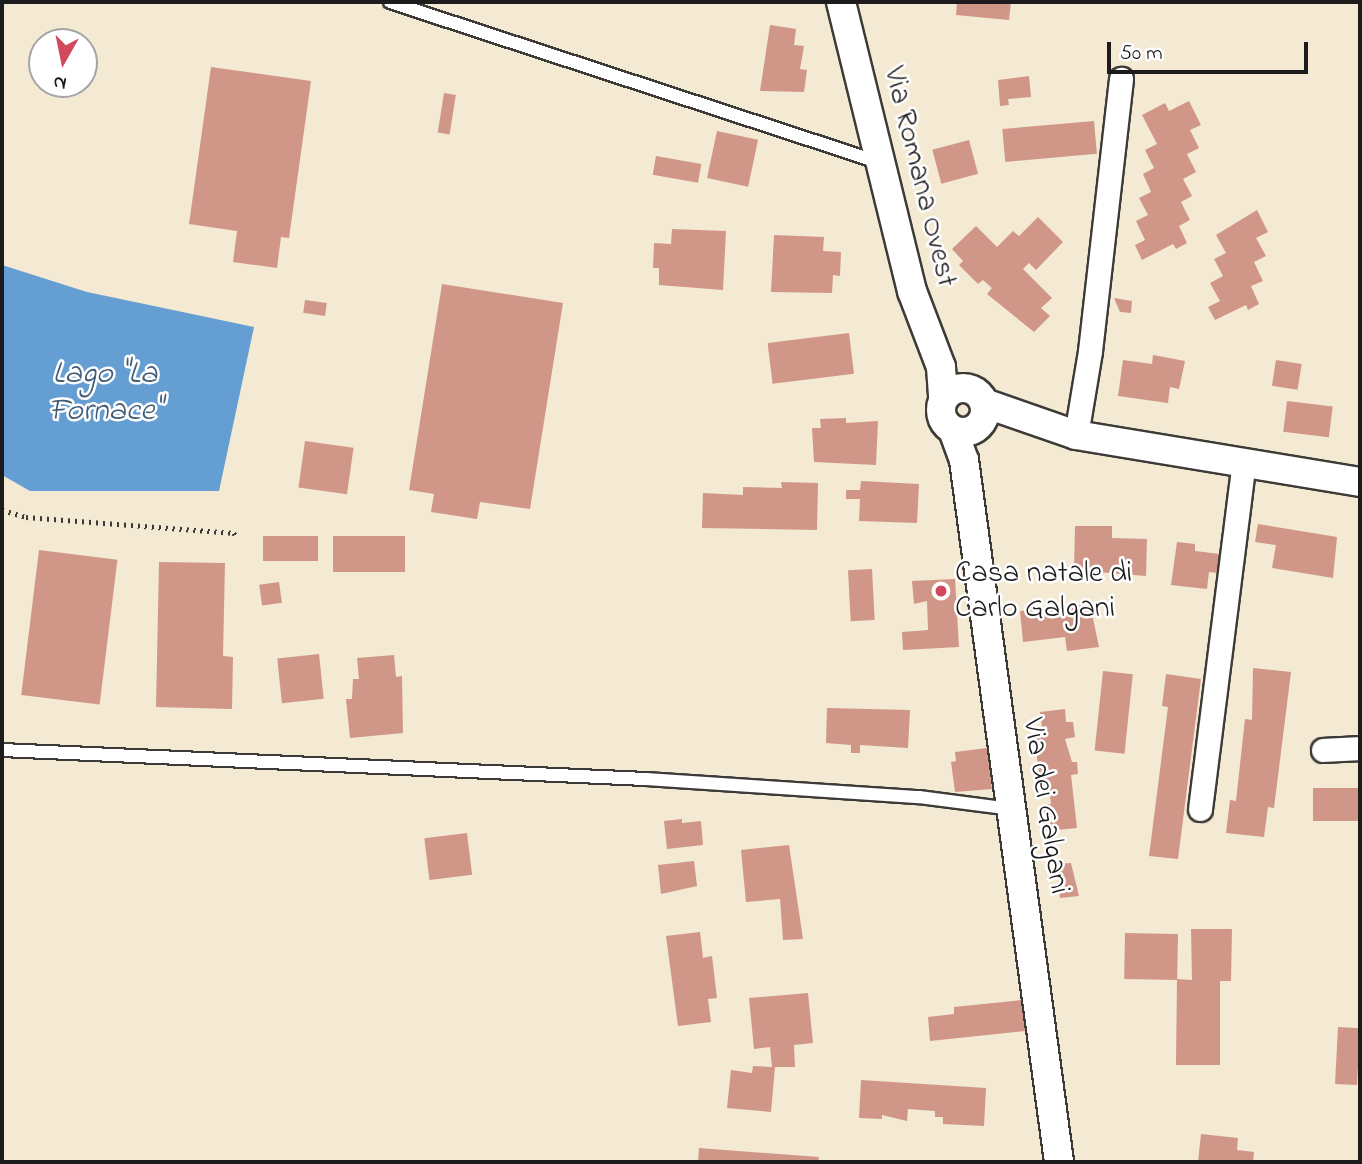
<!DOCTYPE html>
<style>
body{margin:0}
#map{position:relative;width:1362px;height:1164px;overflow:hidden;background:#f4e9d2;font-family:"Indie Flower",sans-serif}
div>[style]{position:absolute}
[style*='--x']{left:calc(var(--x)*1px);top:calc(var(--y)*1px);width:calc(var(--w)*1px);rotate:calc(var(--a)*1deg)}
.water>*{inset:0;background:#649ed3}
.building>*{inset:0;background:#d09788;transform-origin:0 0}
.path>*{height:4.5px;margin-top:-2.25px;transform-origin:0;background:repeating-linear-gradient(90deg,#3c3b37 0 2px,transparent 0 7px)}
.roads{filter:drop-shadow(2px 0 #3c3b37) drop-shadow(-2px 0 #3c3b37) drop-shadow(0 2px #3c3b37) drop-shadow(0 -2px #3c3b37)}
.service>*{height:12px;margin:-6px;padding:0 6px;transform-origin:6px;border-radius:6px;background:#fff}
.minor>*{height:23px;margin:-11.5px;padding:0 11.5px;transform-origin:11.5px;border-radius:11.5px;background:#fff}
.tertiary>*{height:28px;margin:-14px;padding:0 14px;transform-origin:14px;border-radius:14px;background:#fff}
.tertiary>.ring{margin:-14px;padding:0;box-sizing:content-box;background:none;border:28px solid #fff;border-radius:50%}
.dots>*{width:19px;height:19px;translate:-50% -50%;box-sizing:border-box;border:4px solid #fff;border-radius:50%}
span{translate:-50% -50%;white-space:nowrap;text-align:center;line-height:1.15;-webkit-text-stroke:5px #fff;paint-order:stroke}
.street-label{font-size:30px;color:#1c1c1c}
.poi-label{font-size:30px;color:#1c1c1c}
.left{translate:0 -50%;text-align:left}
.water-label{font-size:32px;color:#405d78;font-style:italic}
.frame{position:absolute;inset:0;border:4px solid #1c1c1c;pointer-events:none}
.north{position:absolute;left:28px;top:28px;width:70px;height:70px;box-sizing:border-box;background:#fff;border:2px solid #a4a4a4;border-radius:50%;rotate:189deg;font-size:19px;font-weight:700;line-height:28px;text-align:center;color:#1c1c1c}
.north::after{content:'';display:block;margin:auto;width:24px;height:32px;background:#d1495b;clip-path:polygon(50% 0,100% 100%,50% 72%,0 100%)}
.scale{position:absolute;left:1107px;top:42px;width:201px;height:32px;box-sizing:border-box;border:4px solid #1c1c1c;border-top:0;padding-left:9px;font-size:21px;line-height:24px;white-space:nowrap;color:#1c1c1c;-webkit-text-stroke:5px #fff;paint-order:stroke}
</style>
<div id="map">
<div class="water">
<div style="clip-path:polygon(2px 265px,87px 292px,254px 327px,219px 491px,30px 491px,2px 475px)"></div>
</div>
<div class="building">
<div style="clip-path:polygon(957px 2px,1011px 2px,1009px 20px,956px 15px)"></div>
<div style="clip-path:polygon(770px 25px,796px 29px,794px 45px,804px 46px,800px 69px,807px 70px,804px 92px,760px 91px)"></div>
<div style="clip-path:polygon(211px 67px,311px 81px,289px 238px,281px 237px,277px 268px,233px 262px,237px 231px,189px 224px)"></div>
<div style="clip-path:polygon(1029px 76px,1031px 97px,1008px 99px,1009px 105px,1000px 106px,998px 80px)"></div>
<div style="left:444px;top:93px;width:12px;height:40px;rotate:9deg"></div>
<div style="clip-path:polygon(1189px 101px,1201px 125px,1190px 130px,1199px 148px,1187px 154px,1196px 172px,1183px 179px,1192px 196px,1181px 202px,1190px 220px,1179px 226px,1187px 243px,1176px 249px,1173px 244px,1142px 260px,1135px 245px,1145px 240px,1136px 221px,1148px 215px,1139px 198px,1151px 192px,1143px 174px,1154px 168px,1145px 150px,1157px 144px,1142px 115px,1165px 103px,1169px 111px)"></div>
<div style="left:1094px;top:121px;width:33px;height:92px;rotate:85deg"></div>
<div style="left:717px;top:131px;width:42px;height:48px;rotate:12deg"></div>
<div style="left:969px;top:140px;width:35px;height:38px;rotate:75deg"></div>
<div style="left:656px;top:156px;width:46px;height:19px;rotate:10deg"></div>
<div style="clip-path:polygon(1257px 210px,1268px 232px,1256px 238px,1266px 256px,1254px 262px,1263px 281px,1251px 286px,1259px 304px,1248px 310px,1246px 305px,1215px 320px,1208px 307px,1220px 301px,1210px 283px,1223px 276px,1214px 259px,1226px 253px,1216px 235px)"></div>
<div style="clip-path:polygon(1038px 217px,1063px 242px,1036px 270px,1029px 263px,1023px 269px,1052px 298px,1041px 308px,1050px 316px,1034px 332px,987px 294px,992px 288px,983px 280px,978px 284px,959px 265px,963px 261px,952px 249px,976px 226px,997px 247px,1013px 231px,1019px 236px)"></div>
<div style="clip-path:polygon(672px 229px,726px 231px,723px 290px,659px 285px,659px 268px,653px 268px,654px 243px,671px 244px)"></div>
<div style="clip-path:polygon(774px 235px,824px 237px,823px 251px,841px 252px,840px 276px,833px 275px,832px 293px,771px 292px)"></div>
<div style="clip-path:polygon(442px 284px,563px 303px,530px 509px,480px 502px,477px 519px,431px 512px,434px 494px,409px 490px)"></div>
<div style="clip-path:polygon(1114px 298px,1132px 301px,1131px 313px,1120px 312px)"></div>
<div style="left:305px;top:300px;width:22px;height:13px;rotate:8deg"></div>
<div style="left:849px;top:333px;width:41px;height:82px;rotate:83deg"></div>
<div style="clip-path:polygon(1153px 355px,1185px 361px,1179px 389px,1170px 387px,1168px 403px,1118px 396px,1123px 360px,1152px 364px)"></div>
<div style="left:1276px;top:360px;width:26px;height:26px;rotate:9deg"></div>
<div style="left:1287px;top:401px;width:46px;height:31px;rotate:7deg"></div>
<div style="clip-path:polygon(846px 418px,846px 423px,878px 421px,876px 465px,814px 462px,812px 428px,821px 428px,820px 419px)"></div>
<div style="left:305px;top:441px;width:49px;height:47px;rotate:8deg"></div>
<div style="clip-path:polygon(861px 481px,919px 484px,917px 523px,859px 521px,860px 499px,846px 499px,846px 490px,860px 490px)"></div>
<div style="clip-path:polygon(781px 482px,818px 483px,817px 530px,702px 528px,703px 493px,743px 495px,743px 487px,782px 488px)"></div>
<div style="clip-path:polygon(1258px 524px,1337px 537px,1333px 578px,1272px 568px,1276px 545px,1255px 542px)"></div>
<div style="clip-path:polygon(1075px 526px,1112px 526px,1112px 538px,1147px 539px,1146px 576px,1074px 570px)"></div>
<div style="left:263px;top:536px;width:55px;height:25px"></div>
<div style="left:405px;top:536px;width:36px;height:72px;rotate:90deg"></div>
<div style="clip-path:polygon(1177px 542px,1195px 544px,1195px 551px,1220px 554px,1218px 573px,1209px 572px,1207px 589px,1171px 585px)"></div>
<div style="left:39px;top:550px;width:79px;height:146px;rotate:7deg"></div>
<div style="clip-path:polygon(159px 562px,225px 563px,223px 656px,233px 657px,232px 709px,156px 707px)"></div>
<div style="left:872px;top:569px;width:51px;height:24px;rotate:87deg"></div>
<div style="clip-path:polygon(955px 579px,959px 647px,903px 650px,902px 632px,928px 630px,927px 601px,914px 604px,912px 581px)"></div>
<div style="left:279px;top:582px;width:21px;height:20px;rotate:82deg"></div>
<div style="clip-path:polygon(1090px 604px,1099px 647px,1067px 651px,1065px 637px,1023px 642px,1020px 611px)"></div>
<div style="left:319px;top:654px;width:45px;height:42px;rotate:84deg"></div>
<div style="clip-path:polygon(394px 655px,396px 677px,402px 676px,403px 733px,350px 738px,346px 699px,352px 699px,353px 679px,359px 679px,357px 658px)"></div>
<div style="clip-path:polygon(1253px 668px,1291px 672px,1274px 808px,1268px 807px,1264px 837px,1226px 833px,1230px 800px,1236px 801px,1245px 719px,1252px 720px)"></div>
<div style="left:1103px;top:671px;width:30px;height:80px;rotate:6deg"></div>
<div style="clip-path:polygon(1166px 674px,1201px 679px,1178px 859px,1149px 856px,1168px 707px,1162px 706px)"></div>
<div style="clip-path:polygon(827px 708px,910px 710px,908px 748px,860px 745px,860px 753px,851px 753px,851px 745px,826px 743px)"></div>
<div style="clip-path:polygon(1065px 709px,1066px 722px,1073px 722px,1075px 737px,1065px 739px,1072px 762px,1077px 762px,1078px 774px,1071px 775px,1077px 828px,1046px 831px,1043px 805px,1051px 804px,1048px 780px,1040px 780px,1033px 728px,1042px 727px,1040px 712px)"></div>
<div style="clip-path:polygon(987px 748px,992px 789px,955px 792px,951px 762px,956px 761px,955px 752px)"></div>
<div style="left:1360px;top:788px;width:33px;height:47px;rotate:90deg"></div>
<div style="clip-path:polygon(682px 819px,682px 823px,701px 821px,703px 845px,667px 849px,664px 821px)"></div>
<div style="left:467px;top:833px;width:42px;height:43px;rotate:83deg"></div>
<div style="clip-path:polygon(789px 845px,803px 939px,783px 940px,780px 899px,746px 902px,741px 850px)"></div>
<div style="clip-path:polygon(694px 861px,697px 886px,661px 894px,658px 865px)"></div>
<div style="clip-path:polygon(1071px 863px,1079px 896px,1060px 898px,1057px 864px)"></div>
<div style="clip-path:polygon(1191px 929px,1232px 929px,1231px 981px,1220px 981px,1220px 1065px,1176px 1065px,1177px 979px,1192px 980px)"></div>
<div style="clip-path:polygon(700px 932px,703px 958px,712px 956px,717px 998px,708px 999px,711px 1022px,678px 1026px,666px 936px)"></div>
<div style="left:1125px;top:933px;width:53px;height:46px;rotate:1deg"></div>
<div style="clip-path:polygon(808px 993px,813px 1043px,794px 1045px,795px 1067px,775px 1067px,771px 1112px,727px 1108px,731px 1070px,752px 1073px,753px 1066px,772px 1067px,770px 1047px,754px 1049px,749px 998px)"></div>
<div style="clip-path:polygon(1022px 1000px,1025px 1031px,930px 1041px,928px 1017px,954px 1014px,954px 1007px)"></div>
<div style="left:1338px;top:1027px;width:22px;height:57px;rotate:3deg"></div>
<div style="clip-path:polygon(861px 1080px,986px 1088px,984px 1126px,943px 1124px,943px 1117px,935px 1117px,935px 1111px,908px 1109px,907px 1121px,882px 1115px,882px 1119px,859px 1118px)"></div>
<div style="clip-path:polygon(1201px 1134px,1238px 1138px,1237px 1150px,1254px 1152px,1253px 1162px,1198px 1162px)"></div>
<div style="clip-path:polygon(699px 1148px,819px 1157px,818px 1162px,698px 1162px)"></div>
</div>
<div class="path">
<div style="--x:2;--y:510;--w:25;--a:16"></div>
<div style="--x:26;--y:517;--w:209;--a:4.4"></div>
<div style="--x:234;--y:533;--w:6;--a:59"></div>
</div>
<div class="roads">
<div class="service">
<div style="--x:390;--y:2;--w:514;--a:18.15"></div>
<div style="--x:2;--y:750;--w:645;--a:2.58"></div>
<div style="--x:646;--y:779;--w:274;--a:3.8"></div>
<div style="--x:919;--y:797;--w:94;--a:7.4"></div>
</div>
<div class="minor">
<div style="--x:1076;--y:435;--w:85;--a:-80.5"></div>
<div style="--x:1090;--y:351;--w:274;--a:-83.5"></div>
<div style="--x:1323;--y:750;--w:37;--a:-3"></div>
<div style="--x:1200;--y:809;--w:349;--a:-82.8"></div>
</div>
<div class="tertiary">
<div style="--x:841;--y:2;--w:298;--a:76.2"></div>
<div style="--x:912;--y:291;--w:81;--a:69.1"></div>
<div style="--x:941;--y:367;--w:32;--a:86"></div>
<div class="ring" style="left:941px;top:388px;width:16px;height:16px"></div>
<div style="--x:984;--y:403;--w:97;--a:19.2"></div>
<div style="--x:1076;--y:435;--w:288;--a:9.4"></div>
<div style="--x:953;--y:430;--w:32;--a:70"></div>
<div style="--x:964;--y:460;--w:708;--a:82.29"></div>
</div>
</div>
<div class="dots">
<div style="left:941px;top:591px;background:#d1495b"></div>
</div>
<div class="street-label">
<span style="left:919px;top:177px;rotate:76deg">Via Romana Ovest</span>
<span style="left:1045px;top:806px;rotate:81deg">Via dei Galgani</span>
</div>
<div class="poi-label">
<span class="left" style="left:955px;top:591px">Casa natale di<br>Carlo Galgani</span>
</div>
<div class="water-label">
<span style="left:105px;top:394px">Lago "La<br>Fornace"</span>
</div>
<div class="frame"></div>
<div class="north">N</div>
<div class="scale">50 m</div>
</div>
